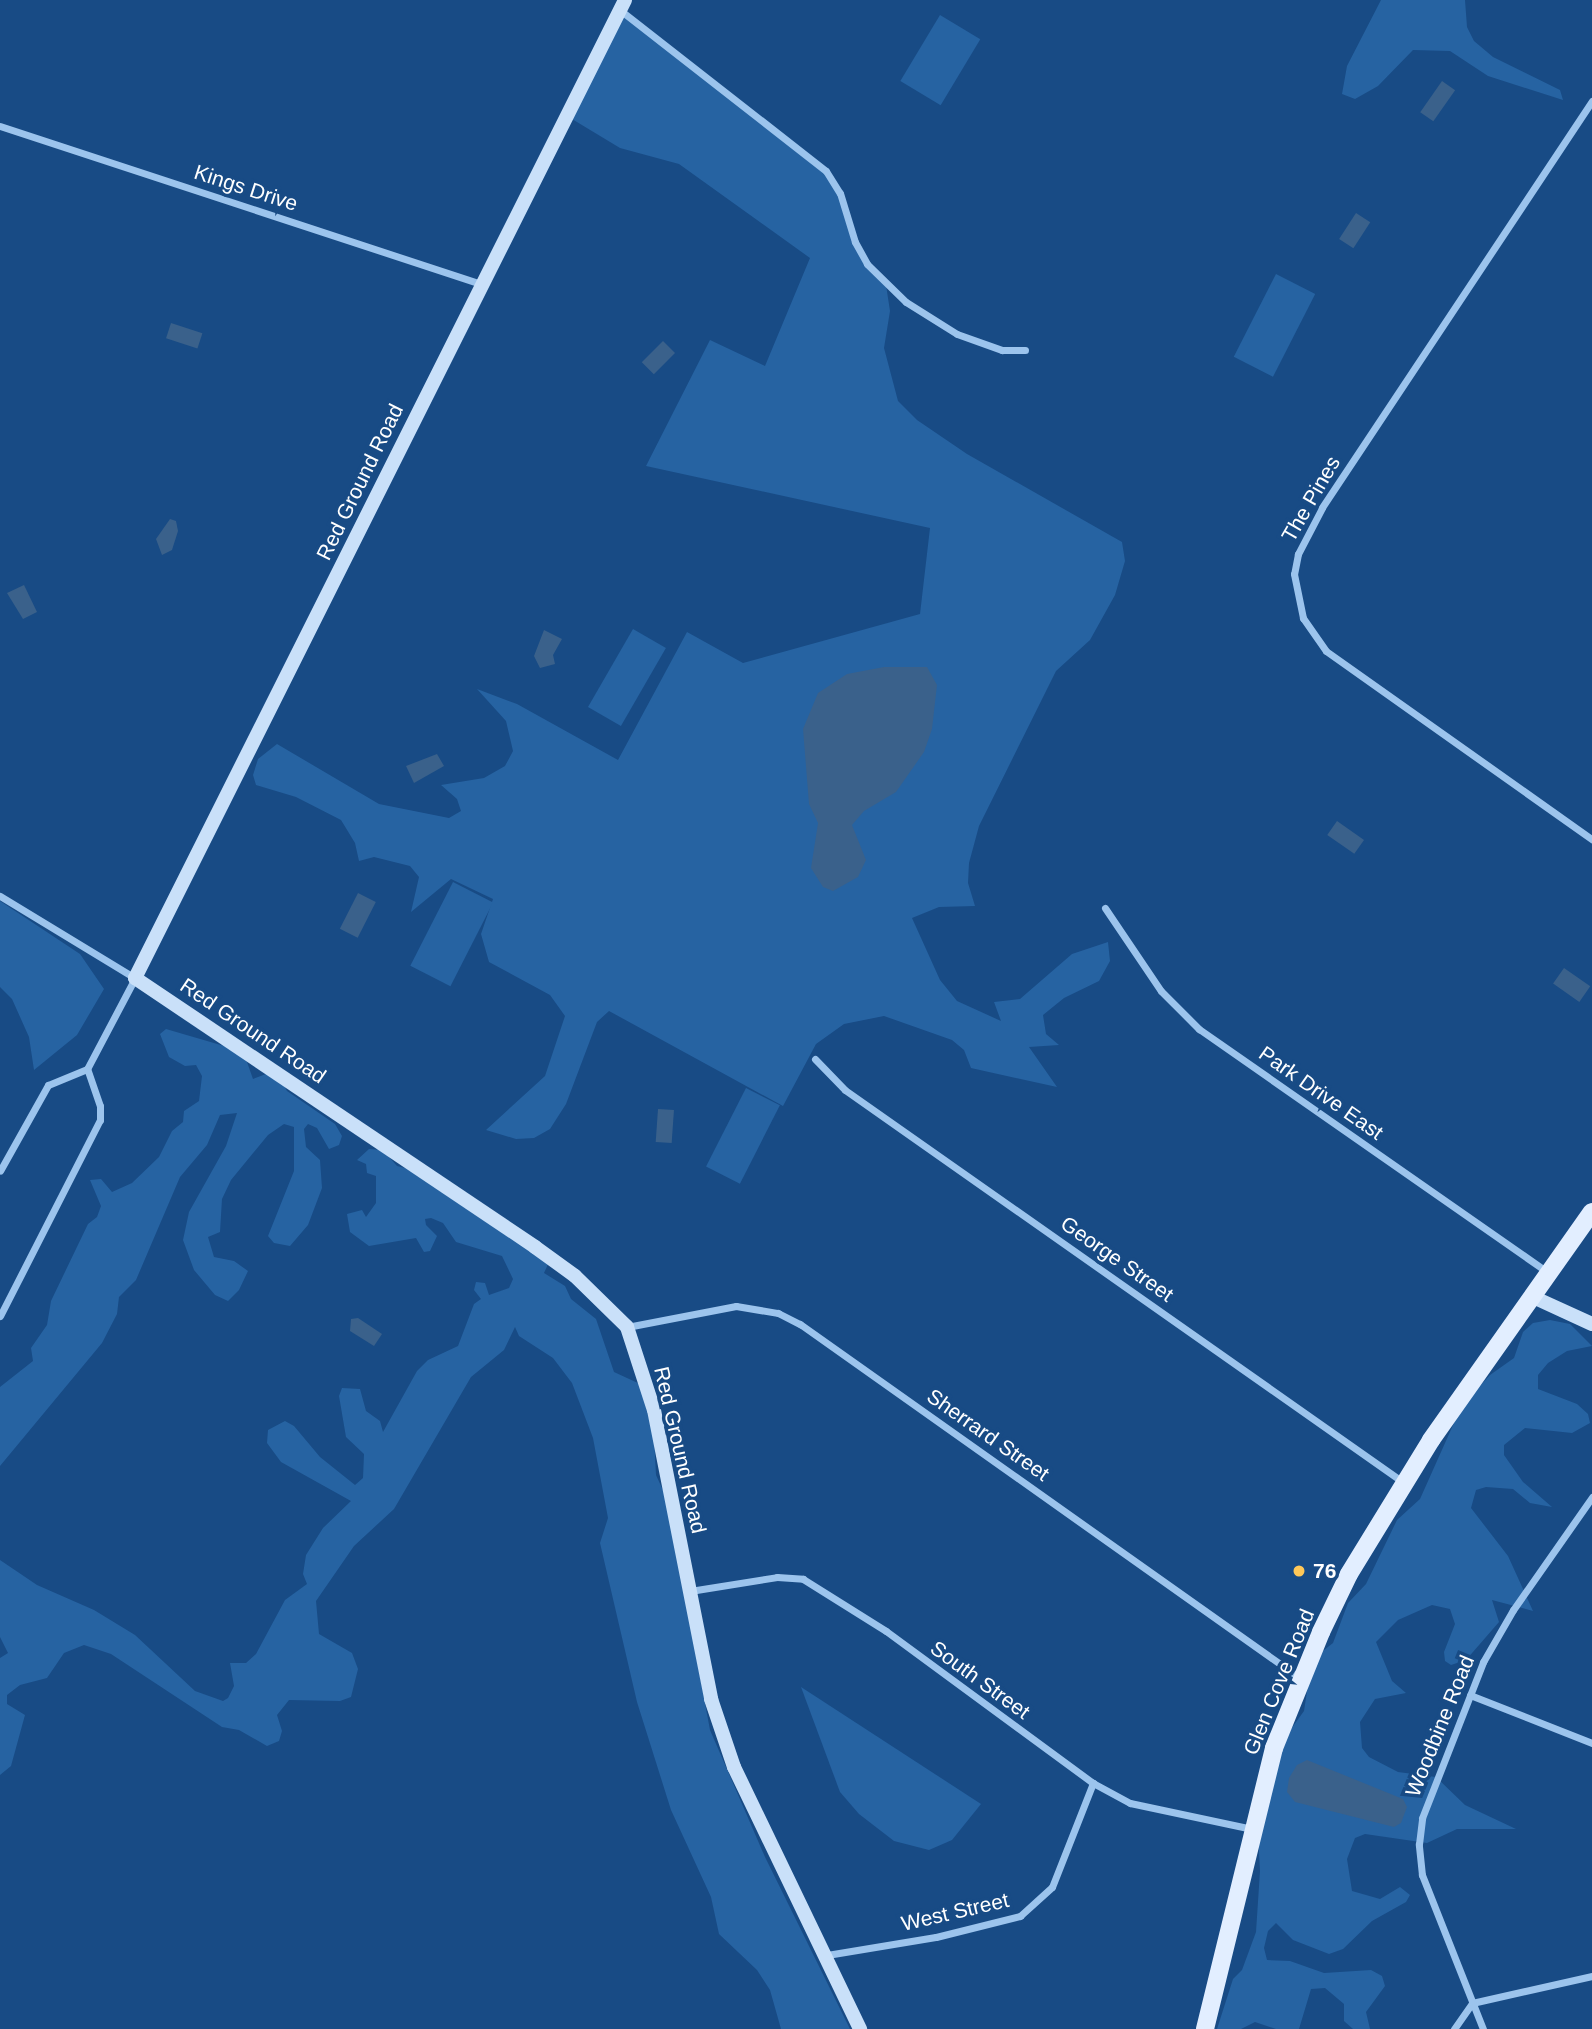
<!DOCTYPE html>
<style>
body{margin:0}
#map{position:relative;width:1592px;height:2029px;overflow:hidden;background:#184b85;font-family:Arial,sans-serif}
div>[style]{position:absolute}
[style*='--x']{left:calc(var(--x)*1px);top:calc(var(--y)*1px);width:calc(var(--w)*1px);rotate:calc(var(--a)*1deg)}
.green>*{inset:0;background:#2663a2;transform-origin:0 0}
.water>*{inset:0;background:#3a618b;transform-origin:0 0}
.street>*{height:7px;margin:-3.5px;padding:0 3.5px;transform-origin:3.5px;border-radius:3.5px;background:#9cc4ed}
.secondary>*{height:14px;margin:-7px;padding:0 7px;transform-origin:7px;border-radius:7px;background:#c9e0f9}
.primary>*{height:18px;margin:-9px;padding:0 9px;transform-origin:9px;border-radius:9px;background:#e2eeff}
.dots>*{width:19px;height:19px;translate:-50% -50%;box-sizing:border-box;border:4px solid #184b85;border-radius:50%}
span{translate:-50% -50%;white-space:nowrap;text-align:center;line-height:1.15;-webkit-text-stroke:7px #184b85;paint-order:stroke}
.street-label{font-size:21px;color:#fff}
.poi-label{font-size:21px;color:#fff;font-weight:700}
.left{translate:0 -50%;text-align:left}
</style>
<div id="map">
<div class="green">
<div style="clip-path:polygon(1381px 0,1465px 0,1467px 27px,1474px 41px,1493px 57px,1560px 90px,1563px 100px,1488px 76px,1450px 51px,1413px 50px,1378px 86px,1355px 99px,1342px 94px,1347px 66px)"></div>
<div style="clip-path:polygon(620px 11px,834px 181px,855px 242px,886px 285px,890px 311px,884px 348px,898px 401px,917px 420px,967px 454px,1122px 542px,1125px 561px,1115px 595px,1090px 640px,1056px 671px,979px 826px,969px 863px,968px 883px,975px 906px,939px 907px,912px 918px,940px 980px,957px 1001px,1001px 1021px,994px 1002px,1020px 999px,1072px 954px,1108px 942px,1110px 961px,1099px 981px,1064px 998px,1043px 1015px,1046px 1034px,1059px 1045px,1029px 1047px,1057px 1087px,971px 1068px,964px 1050px,952px 1040px,884px 1016px,844px 1024px,816px 1044px,783px 1106px,609px 1011px,597px 1022px,566px 1104px,550px 1129px,534px 1138px,516px 1139px,486px 1130px,545px 1076px,565px 1016px,550px 995px,489px 962px,481px 934px,493px 899px,451px 879px,411px 912px,419px 877px,410px 866px,374px 857px,359px 861px,355px 843px,341px 820px,296px 797px,256px 785px,253px 775px,258px 759px,277px 744px,379px 804px,449px 818px,461px 811px,457px 799px,441px 785px,484px 778px,505px 766px,513px 751px,506px 721px,477px 689px,517px 704px,618px 760px,687px 632px,743px 663px,920px 614px,930px 528px,646px 466px,710px 340px,765px 366px,810px 258px,679px 164px,620px 148px,567px 116px)"></div>
<div style="left:940px;top:15px;width:47px;height:77px;rotate:31deg"></div>
<div style="left:1276px;top:274px;width:44px;height:93px;rotate:27deg"></div>
<div style="left:633px;top:629px;width:38px;height:90px;rotate:30deg"></div>
<div style="left:453px;top:882px;width:45px;height:94px;rotate:27deg"></div>
<div style="clip-path:polygon(0 901px,80px 954px,104px 989px,77px 1035px,34px 1070px,29px 1037px,12px 999px,0 987px)"></div>
<div style="clip-path:polygon(166px 1029px,231px 1048px,247px 1062px,253px 1079px,266px 1074px,281px 1080px,287px 1091px,335px 1124px,342px 1136px,339px 1145px,329px 1149px,317px 1128px,308px 1124px,304px 1129px,306px 1147px,320px 1160px,322px 1188px,308px 1225px,290px 1246px,274px 1243px,268px 1236px,294px 1171px,294px 1127px,284px 1124px,268px 1135px,231px 1180px,222px 1199px,220px 1232px,208px 1237px,214px 1257px,234px 1261px,248px 1271px,239px 1290px,228px 1301px,215px 1295px,194px 1270px,183px 1240px,189px 1212px,226px 1146px,237px 1113px,220px 1115px,207px 1145px,180px 1177px,136px 1280px,119px 1297px,117px 1314px,102px 1343px,0 1466px,0 1387px,33px 1361px,31px 1348px,47px 1325px,51px 1301px,88px 1224px,97px 1217px,101px 1206px,90px 1180px,101px 1179px,112px 1192px,132px 1183px,159px 1157px,172px 1131px,183px 1122px,184px 1111px,199px 1101px,202px 1076px,196px 1065px,185px 1066px,169px 1057px,160px 1034px)"></div>
<div style="left:746px;top:1088px;width:38px;height:88px;rotate:27deg"></div>
<div style="clip-path:polygon(369px 1149px,383px 1150px,397px 1166px,413px 1170px,549px 1262px,544px 1273px,565px 1286px,571px 1299px,596px 1319px,614px 1372px,640px 1384px,654px 1437px,656px 1475px,667px 1499px,710px 1730px,765px 1857px,850px 2029px,781px 2029px,770px 1990px,757px 1970px,719px 1934px,711px 1897px,671px 1810px,637px 1702px,600px 1543px,608px 1518px,593px 1438px,572px 1383px,553px 1358px,519px 1336px,515px 1327px,504px 1350px,471px 1377px,394px 1509px,354px 1546px,316px 1601px,319px 1634px,352px 1653px,358px 1669px,351px 1697px,340px 1701px,289px 1700px,277px 1715px,282px 1731px,279px 1741px,267px 1746px,239px 1730px,222px 1727px,111px 1654px,84px 1645px,64px 1653px,47px 1678px,20px 1685px,7px 1695px,7px 1704px,25px 1715px,11px 1766px,0 1775px,0 1658px,8px 1653px,0 1637px,0 1560px,37px 1585px,94px 1610px,135px 1635px,195px 1691px,223px 1701px,228px 1698px,234px 1686px,230px 1663px,246px 1663px,256px 1654px,285px 1600px,307px 1584px,303px 1574px,306px 1555px,323px 1528px,351px 1501px,281px 1462px,267px 1443px,268px 1430px,285px 1421px,294px 1426px,320px 1457px,355px 1485px,363px 1478px,364px 1454px,346px 1437px,339px 1396px,342px 1388px,360px 1389px,366px 1411px,380px 1421px,383px 1432px,417px 1371px,428px 1360px,458px 1346px,474px 1304px,481px 1299px,474px 1290px,476px 1282px,485px 1283px,489px 1295px,509px 1288px,513px 1279px,502px 1256px,456px 1242px,443px 1223px,431px 1218px,425px 1219px,426px 1225px,437px 1236px,430px 1251px,424px 1252px,416px 1238px,369px 1246px,350px 1232px,347px 1214px,362px 1210px,366px 1217px,376px 1203px,376px 1176px,367px 1173px,366px 1164px,357px 1160px)"></div>
<div style="clip-path:polygon(1550px 1320px,1570px 1324px,1592px 1346px,1567px 1351px,1548px 1363px,1538px 1375px,1538px 1389px,1577px 1404px,1588px 1414px,1590px 1423px,1572px 1433px,1525px 1428px,1504px 1445px,1504px 1455px,1523px 1482px,1552px 1507px,1530px 1503px,1513px 1489px,1486px 1487px,1476px 1490px,1471px 1508px,1508px 1556px,1533px 1611px,1492px 1600px,1499px 1622px,1466px 1660px,1451px 1665px,1445px 1661px,1444px 1652px,1455px 1624px,1450px 1609px,1432px 1605px,1398px 1620px,1376px 1642px,1392px 1681px,1406px 1693px,1375px 1699px,1360px 1722px,1362px 1748px,1369px 1757px,1398px 1772px,1436px 1777px,1465px 1805px,1516px 1829px,1457px 1829px,1427px 1843px,1365px 1834px,1355px 1838px,1347px 1859px,1352px 1891px,1380px 1899px,1400px 1887px,1410px 1895px,1406px 1902px,1372px 1921px,1343px 1949px,1329px 1954px,1293px 1940px,1276px 1923px,1268px 1931px,1264px 1948px,1267px 1960px,1290px 1961px,1324px 1973px,1371px 1970px,1382px 1976px,1385px 1986px,1366px 2012px,1370px 2029px,1353px 2029px,1344px 2021px,1344px 2004px,1325px 1988px,1311px 1989px,1299px 2029px,1276px 2029px,1255px 2022px,1241px 2029px,1217px 2029px,1233px 1979px,1242px 1970px,1256px 1932px,1260px 1871px,1257px 1813px,1291px 1729px,1304px 1711px,1310px 1672px,1319px 1654px,1333px 1643px,1348px 1603px,1366px 1584px,1397px 1520px,1420px 1499px,1462px 1405px,1490px 1375px,1514px 1358px,1523px 1332px,1533px 1323px)"></div>
<div style="clip-path:polygon(801px 1687px,981px 1804px,952px 1840px,929px 1850px,894px 1841px,859px 1814px,840px 1792px)"></div>
</div>
<div class="water">
<div style="left:1442px;top:81px;width:16px;height:38px;rotate:35deg"></div>
<div style="left:1356px;top:213px;width:17px;height:31px;rotate:33deg"></div>
<div style="left:171px;top:323px;width:33px;height:16px;rotate:18deg"></div>
<div style="left:663px;top:341px;width:17px;height:30px;rotate:45deg"></div>
<div style="clip-path:polygon(170px 519px,176px 521px,178px 531px,172px 550px,162px 555px,156px 539px)"></div>
<div style="clip-path:polygon(24px 585px,37px 612px,23px 619px,7px 593px)"></div>
<div style="clip-path:polygon(544px 630px,562px 639px,553px 655px,555px 664px,540px 668px,534px 656px)"></div>
<div style="clip-path:polygon(884px 667px,927px 667px,937px 685px,932px 729px,924px 752px,896px 792px,864px 811px,852px 825px,866px 860px,858px 877px,833px 891px,823px 887px,811px 868px,818px 823px,809px 804px,803px 729px,818px 693px,847px 674px)"></div>
<div style="clip-path:polygon(437px 754px,444px 766px,414px 783px,406px 766px)"></div>
<div style="left:1337px;top:821px;width:33px;height:17px;rotate:35deg"></div>
<div style="left:358px;top:893px;width:20px;height:40px;rotate:27deg"></div>
<div style="left:1564px;top:968px;width:32px;height:19px;rotate:35deg"></div>
<div style="left:658px;top:1109px;width:16px;height:33px;rotate:4deg"></div>
<div style="clip-path:polygon(358px 1318px,382px 1334px,374px 1346px,350px 1331px,351px 1319px)"></div>
<div style="clip-path:polygon(1307px 1760px,1403px 1799px,1407px 1807px,1401px 1823px,1394px 1827px,1295px 1802px,1287px 1792px,1289px 1778px,1297px 1765px)"></div>
</div>
<div class="street">
<div style="--x:620;--y:10;--w:261;--a:38"></div>
<div style="--x:826;--y:171;--w:26;--a:58"></div>
<div style="--x:840;--y:193;--w:51;--a:73"></div>
<div style="--x:855;--y:242;--w:25;--a:61"></div>
<div style="--x:867;--y:264;--w:54;--a:44.3"></div>
<div style="--x:906;--y:302;--w:60;--a:32.1"></div>
<div style="--x:957;--y:334;--w:48;--a:19.6"></div>
<div style="--x:1002;--y:350;--w:23;--a:0"></div>
<div style="--x:1592;--y:101;--w:488;--a:123.6"></div>
<div style="--x:1322;--y:508;--w:52;--a:117.6"></div>
<div style="--x:1298;--y:554;--w:20;--a:101"></div>
<div style="--x:1294;--y:574;--w:45;--a:78.4"></div>
<div style="--x:1303;--y:618;--w:40;--a:55.1"></div>
<div style="--x:1326;--y:651;--w:326;--a:35.3"></div>
<div style="--x:0;--y:126;--w:506;--a:18.18"></div>
<div style="--x:0;--y:896;--w:158;--a:31.3"></div>
<div style="--x:135;--y:978;--w:103;--a:117.8"></div>
<div style="--x:87;--y:1069;--w:42;--a:157.7"></div>
<div style="--x:48;--y:1085;--w:98;--a:119.2"></div>
<div style="--x:1105;--y:908;--w:100;--a:56"></div>
<div style="--x:1161;--y:991;--w:54;--a:45"></div>
<div style="--x:1199;--y:1029;--w:427;--a:34.9"></div>
<div style="--x:815;--y:1059;--w:43;--a:45.9"></div>
<div style="--x:845;--y:1090;--w:682;--a:35.09"></div>
<div style="--x:0;--y:1316;--w:220;--a:-63"></div>
<div style="--x:100;--y:1120;--w:14;--a:-90"></div>
<div style="--x:100;--y:1106;--w:39;--a:-109"></div>
<div style="--x:627;--y:1327;--w:111;--a:-10.9"></div>
<div style="--x:736;--y:1306;--w:43;--a:9.5"></div>
<div style="--x:778;--y:1313;--w:25;--a:27"></div>
<div style="--x:800;--y:1324;--w:613;--a:35.3"></div>
<div style="--x:690;--y:1591;--w:88;--a:-9.1"></div>
<div style="--x:777;--y:1577;--w:26;--a:4"></div>
<div style="--x:803;--y:1579;--w:98;--a:32.1"></div>
<div style="--x:886;--y:1631;--w:257;--a:36.3"></div>
<div style="--x:1093;--y:1783;--w:42;--a:28.4"></div>
<div style="--x:1130;--y:1803;--w:125;--a:12"></div>
<div style="--x:1470;--y:1695;--w:131;--a:21.5"></div>
<div style="--x:827;--y:1955;--w:110;--a:-9.4"></div>
<div style="--x:936;--y:1937;--w:87;--a:-14"></div>
<div style="--x:1020;--y:1916;--w:43;--a:-42.2"></div>
<div style="--x:1052;--y:1887;--w:112;--a:-68.5"></div>
<div style="--x:1454;--y:2029;--w:32;--a:-55"></div>
<div style="--x:1472;--y:2003;--w:123;--a:-12.7"></div>
<div style="--x:1483;--y:2029;--w:166;--a:-111.6"></div>
<div style="--x:1422;--y:1875;--w:31;--a:-96"></div>
<div style="--x:1419;--y:1844;--w:26;--a:-83"></div>
<div style="--x:1422;--y:1818;--w:168;--a:-68.6"></div>
<div style="--x:1483;--y:1662;--w:60;--a:-60"></div>
<div style="--x:1513;--y:1610;--w:138;--a:-55"></div>
</div>
<div class="secondary">
<div style="--x:625;--y:0;--w:1094;--a:116.61"></div>
<div style="--x:135;--y:978;--w:482;--a:33.9"></div>
<div style="--x:535;--y:1247;--w:49;--a:35.9"></div>
<div style="--x:575;--y:1276;--w:73;--a:44.4"></div>
<div style="--x:627;--y:1327;--w:87;--a:72"></div>
<div style="--x:654;--y:1410;--w:295;--a:78.8"></div>
<div style="--x:711;--y:1699;--w:72;--a:71.3"></div>
<div style="--x:734;--y:1767;--w:291;--a:64.3"></div>
<div style="--x:1533;--y:1297;--w:65;--a:24.6"></div>
</div>
<div class="primary">
<div style="--x:1205;--y:2029;--w:289;--a:-76.2"></div>
<div style="--x:1274;--y:1748;--w:125;--a:-67.9"></div>
<div style="--x:1321;--y:1632;--w:64;--a:-64.2"></div>
<div style="--x:1349;--y:1574;--w:157;--a:-58.5"></div>
<div style="--x:1431;--y:1440;--w:279;--a:-54.8"></div>
</div>
<div class="dots">
<div style="left:1299px;top:1571px;background:#ffc858"></div>
</div>
<div class="street-label">
<span style="left:246px;top:188px;rotate:18deg">Kings Drive</span>
<span style="left:360px;top:482px;rotate:-64deg">Red Ground Road</span>
<span style="left:1311px;top:499px;rotate:-60deg">The Pines</span>
<span style="left:253px;top:1031px;rotate:34deg">Red Ground Road</span>
<span style="left:1321px;top:1093px;rotate:35deg">Park Drive East</span>
<span style="left:1117px;top:1259px;rotate:35deg">George Street</span>
<span style="left:988px;top:1435px;rotate:35deg">Sherrard Street</span>
<span style="left:680px;top:1450px;rotate:77deg">Red Ground Road</span>
<span style="left:980px;top:1680px;rotate:36deg">South Street</span>
<span style="left:1279px;top:1682px;rotate:-68deg">Glen Cove Road</span>
<span style="left:1440px;top:1726px;rotate:-68deg">Woodbine Road</span>
<span style="left:955px;top:1912px;rotate:-13deg">West Street</span>
</div>
<div class="poi-label">
<span class="left" style="left:1313px;top:1571px">76</span>
</div>
</div>
